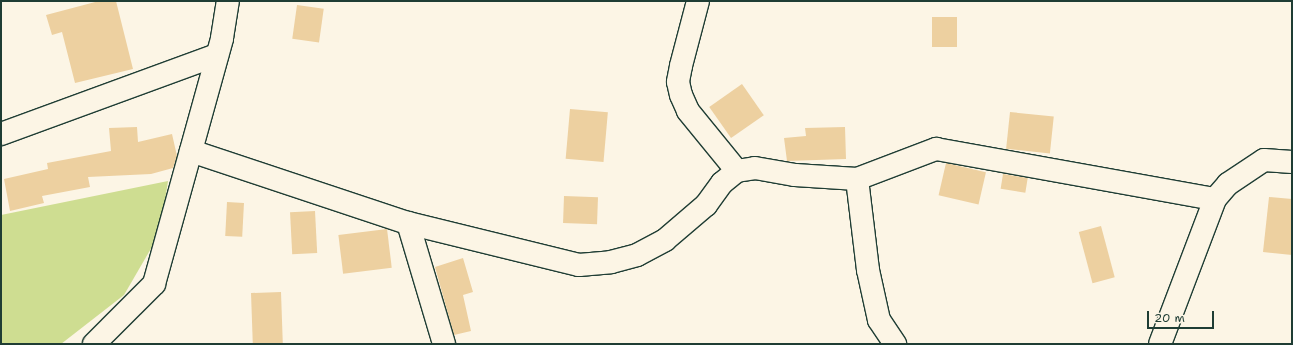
<!DOCTYPE html>
<style>
body{margin:0}
#map{position:relative;width:1293px;height:345px;overflow:hidden;background:#fcf5e5;font-family:"Shantell Sans",sans-serif}
div>[style]{position:absolute}
[style*='--x']{left:calc(var(--x)*1px);top:calc(var(--y)*1px);width:calc(var(--w)*1px);rotate:calc(var(--a)*1deg)}
.green>*{inset:0;background:#cedd91}
.building>*{inset:0;background:#edd0a0;transform-origin:0 0}
.roads{filter:drop-shadow(1px 0 #1f3d34) drop-shadow(-1px 0 #1f3d34) drop-shadow(0 1px #1f3d34) drop-shadow(0 -1px #1f3d34)}
.street>*{height:22px;margin:-11px;padding:0 11px;transform-origin:11px;border-radius:11px;background:#fcf5e5}
.secondary>*{height:22px;margin:-11px;padding:0 11px;transform-origin:11px;border-radius:11px;background:#fcf5e5}
span{translate:-50% -50%;white-space:nowrap;text-align:center;line-height:1.15;-webkit-text-stroke:3px #fcf5e5;paint-order:stroke}
.frame{position:absolute;inset:0;border:2px solid #1f3d34;pointer-events:none}
.scale{position:absolute;left:1147px;top:311px;width:67px;height:18px;box-sizing:border-box;border:2px solid #1f3d34;border-top:0;padding-left:5px;font-size:12px;line-height:14px;white-space:nowrap;color:#1f3d34;-webkit-text-stroke:3px #fcf5e5;paint-order:stroke}
</style>
<div id="map">
<div class="green">
<div style="clip-path:polygon(168px 181px,160px 233px,124px 295px,61px 344px,1px 344px,1px 215px)"></div>
</div>
<div class="building">
<div style="clip-path:polygon(99px 1px,116px 1px,133px 69px,75px 83px,62px 32px,52px 35px,46px 15px)"></div>
<div style="left:297px;top:5px;width:27px;height:34px;rotate:8deg"></div>
<div style="left:932px;top:17px;width:25px;height:30px"></div>
<div style="left:742px;top:84px;width:38px;height:40px;rotate:55deg"></div>
<div style="left:570px;top:109px;width:38px;height:50px;rotate:5deg"></div>
<div style="left:1010px;top:112px;width:44px;height:37px;rotate:6deg"></div>
<div style="clip-path:polygon(137px 127px,138px 142px,172px 134px,177px 156px,173px 168px,151px 174px,88px 177px,90px 187px,42px 196px,44px 203px,10px 211px,4px 179px,48px 169px,47px 163px,111px 151px,109px 128px)"></div>
<div style="clip-path:polygon(845px 127px,846px 159px,787px 161px,784px 138px,806px 136px,805px 128px)"></div>
<div style="left:946px;top:163px;width:41px;height:33px;rotate:13deg"></div>
<div style="left:1003px;top:174px;width:25px;height:15px;rotate:9deg"></div>
<div style="left:564px;top:196px;width:34px;height:27px;rotate:2deg"></div>
<div style="clip-path:polygon(1269px 197px,1292px 199px,1292px 255px,1263px 252px)"></div>
<div style="left:227px;top:202px;width:17px;height:34px;rotate:3deg"></div>
<div style="left:315px;top:211px;width:42px;height:25px;rotate:87deg"></div>
<div style="left:1101px;top:226px;width:53px;height:23px;rotate:75deg"></div>
<div style="left:387px;top:229px;width:39px;height:49px;rotate:83deg"></div>
<div style="clip-path:polygon(463px 258px,473px 292px,463px 295px,471px 331px,454px 335px,435px 267px)"></div>
<div style="left:281px;top:292px;width:52px;height:30px;rotate:88deg"></div>
</div>
<div class="roads">
<div class="street">
<div style="--x:698;--y:1;--w:67;--a:104.7"></div>
<div style="--x:681;--y:66;--w:16;--a:101"></div>
<div style="--x:678;--y:82;--w:13;--a:77"></div>
<div style="--x:681;--y:95;--w:17;--a:66"></div>
<div style="--x:688;--y:111;--w:77;--a:50.8"></div>
<div style="--x:1;--y:134;--w:230;--a:-20.1"></div>
<div style="--x:191;--y:151;--w:229;--a:18.4"></div>
<div style="--x:408;--y:223;--w:176;--a:13.8"></div>
<div style="--x:579;--y:265;--w:32;--a:-5"></div>
<div style="--x:611;--y:262;--w:27;--a:-15"></div>
<div style="--x:637;--y:255;--w:32;--a:-28"></div>
<div style="--x:665;--y:240;--w:54;--a:-40.5"></div>
<div style="--x:706;--y:205;--w:27;--a:-54"></div>
<div style="--x:722;--y:183;--w:19;--a:-39"></div>
<div style="--x:737;--y:171;--w:18;--a:-9"></div>
<div style="--x:755;--y:168;--w:41;--a:9.9"></div>
<div style="--x:795;--y:175;--w:62;--a:3.7"></div>
<div style="--x:857;--y:179;--w:92;--a:83.1"></div>
<div style="--x:868;--y:270;--w:51;--a:77.6"></div>
<div style="--x:879;--y:320;--w:29;--a:56"></div>
<div style="--x:857;--y:179;--w:85;--a:-20.8"></div>
<div style="--x:936;--y:149;--w:283;--a:10.2"></div>
<div style="--x:408;--y:223;--w:126;--a:73.4"></div>
<div style="--x:1160;--y:344;--w:155;--a:-69.2"></div>
<div style="--x:1215;--y:199;--w:20;--a:-49"></div>
<div style="--x:1228;--y:184;--w:43;--a:-33.7"></div>
<div style="--x:1264;--y:160;--w:28;--a:4"></div>
</div>
<div class="secondary">
<div style="--x:94;--y:344;--w:85;--a:-45"></div>
<div style="--x:154;--y:284;--w:255;--a:-74.5"></div>
<div style="--x:222;--y:38;--w:37;--a:-81"></div>
</div>
</div>
<div class="frame"></div>
<div class="scale">20 m</div>
</div>
